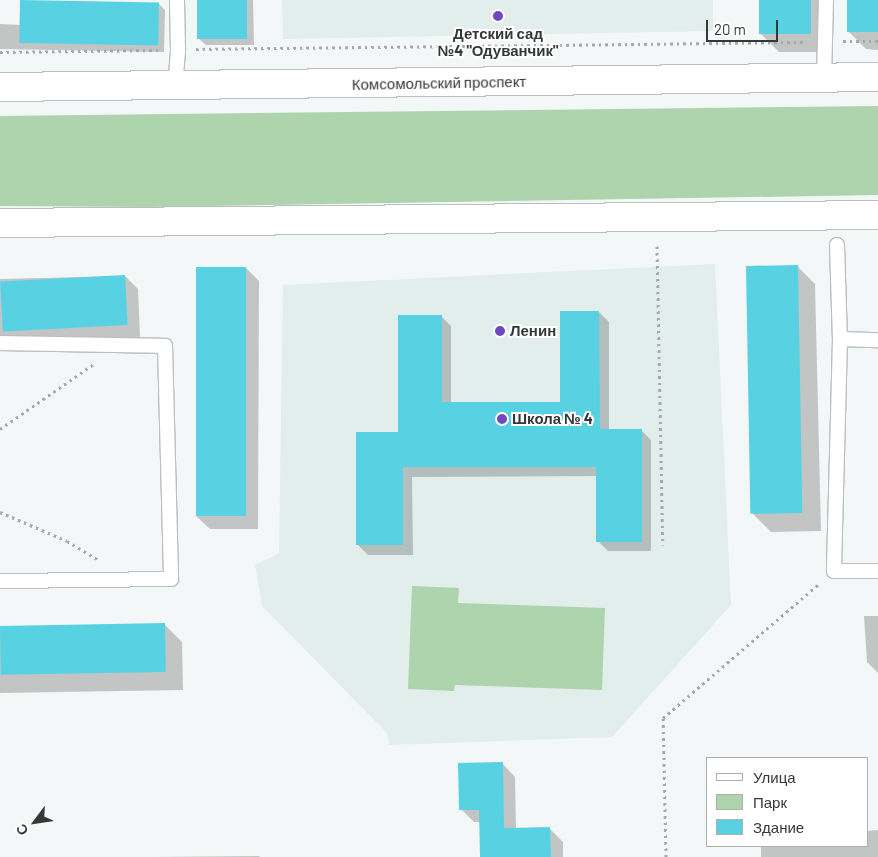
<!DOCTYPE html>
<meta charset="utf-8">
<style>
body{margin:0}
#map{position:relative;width:878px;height:857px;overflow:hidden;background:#f4f7f7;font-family:Barlow,sans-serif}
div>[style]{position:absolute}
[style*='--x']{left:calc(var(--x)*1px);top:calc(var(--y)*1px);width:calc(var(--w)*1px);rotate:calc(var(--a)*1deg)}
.built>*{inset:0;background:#e1eeec}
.green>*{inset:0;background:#add4ac}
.shadow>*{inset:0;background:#0003}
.building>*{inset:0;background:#58d2e3;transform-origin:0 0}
.path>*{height:3px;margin-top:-1.5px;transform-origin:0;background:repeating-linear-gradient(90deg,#a7a9a9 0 2.5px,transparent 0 6.5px)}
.roads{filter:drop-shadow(1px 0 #bcbfbf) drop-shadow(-1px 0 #bcbfbf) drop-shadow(0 1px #bcbfbf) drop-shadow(0 -1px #bcbfbf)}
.service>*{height:14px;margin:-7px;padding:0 7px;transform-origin:7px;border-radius:7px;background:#fff}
.secondary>*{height:28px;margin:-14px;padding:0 14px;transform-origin:14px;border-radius:14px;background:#fff}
.dots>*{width:14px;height:14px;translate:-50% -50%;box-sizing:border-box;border:2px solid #fff;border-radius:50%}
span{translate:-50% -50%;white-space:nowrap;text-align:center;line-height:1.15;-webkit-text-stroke:4px #fff;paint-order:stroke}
.poi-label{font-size:15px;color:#363837;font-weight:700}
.left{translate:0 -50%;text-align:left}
.street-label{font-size:15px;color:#363837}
.legend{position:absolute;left:706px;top:757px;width:162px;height:90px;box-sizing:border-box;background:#fff;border:1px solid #afafaf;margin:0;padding:6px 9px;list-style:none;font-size:15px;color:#363837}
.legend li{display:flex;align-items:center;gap:10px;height:25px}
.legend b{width:25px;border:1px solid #afafaf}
.north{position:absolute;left:10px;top:797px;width:50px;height:50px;-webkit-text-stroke:4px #fff;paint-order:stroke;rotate:239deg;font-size:14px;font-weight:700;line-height:20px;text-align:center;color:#363837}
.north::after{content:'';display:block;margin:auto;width:18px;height:22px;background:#363837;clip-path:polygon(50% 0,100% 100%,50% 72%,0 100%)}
.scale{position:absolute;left:706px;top:20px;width:72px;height:22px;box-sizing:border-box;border:2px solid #363837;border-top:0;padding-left:6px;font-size:15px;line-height:18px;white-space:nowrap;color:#363837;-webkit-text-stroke:4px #fff;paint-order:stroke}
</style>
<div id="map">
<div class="built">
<div style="clip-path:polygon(282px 0,713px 0,713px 31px,283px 39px)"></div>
<div style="clip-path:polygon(715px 264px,731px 605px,612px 737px,389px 745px,387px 733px,262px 606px,255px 565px,279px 553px,283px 285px)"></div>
</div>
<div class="green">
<div style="clip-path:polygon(878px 106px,878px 195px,147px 207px,0 206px,0 116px)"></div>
<div style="clip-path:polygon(412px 586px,459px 588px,458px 603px,605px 608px,602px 690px,455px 685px,454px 691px,408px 689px)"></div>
</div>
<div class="shadow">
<div style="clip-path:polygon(199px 0,253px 0,254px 45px,206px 45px,199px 39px)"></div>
<div style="clip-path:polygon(761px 0,829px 0,829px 52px,779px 52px,761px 34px)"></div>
<div style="clip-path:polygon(848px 0,878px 0,878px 50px,866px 49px,848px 31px)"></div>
<div style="clip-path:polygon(158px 3px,165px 10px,164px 52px,0 49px,0 24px,20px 25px)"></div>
<div style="clip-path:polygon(797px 266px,815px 284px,821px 531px,771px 532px,753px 514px)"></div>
<div style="clip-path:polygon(246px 268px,259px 281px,258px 529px,210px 529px,196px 516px)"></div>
<div style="clip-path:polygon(125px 276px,138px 289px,140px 337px,0 337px,0 279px)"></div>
<div style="clip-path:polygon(599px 312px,609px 322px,609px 431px,641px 430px,651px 440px,651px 551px,608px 551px,598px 541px,598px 476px,412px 477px,413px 555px,368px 555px,358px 545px,441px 316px,451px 326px,451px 404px,561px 403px)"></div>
<div style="clip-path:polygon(864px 616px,878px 616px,878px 673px,867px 662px)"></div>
<div style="clip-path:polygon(164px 624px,182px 642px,183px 690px,0 693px,0 627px)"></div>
<div style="clip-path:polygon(502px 763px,515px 777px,516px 829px,550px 829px,563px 842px,563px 857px,481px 857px,480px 822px,474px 822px,461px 809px)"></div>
<div style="clip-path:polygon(878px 830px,878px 857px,761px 857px,761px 846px,867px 846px,867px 831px)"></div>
<div style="clip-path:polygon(259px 856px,260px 857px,156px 857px)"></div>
</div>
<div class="building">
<div style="left:20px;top:0;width:139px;height:43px;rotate:1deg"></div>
<div style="left:197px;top:0;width:50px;height:39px"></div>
<div style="left:759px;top:0;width:52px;height:34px"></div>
<div style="left:847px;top:0;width:31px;height:32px"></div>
<div style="left:798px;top:265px;width:248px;height:52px;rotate:89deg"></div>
<div style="left:196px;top:267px;width:50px;height:249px"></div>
<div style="left:125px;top:275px;width:50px;height:125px;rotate:87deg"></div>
<div style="clip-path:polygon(560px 311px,599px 311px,600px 429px,642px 429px,642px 542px,596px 542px,596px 467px,403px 467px,403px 545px,356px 545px,356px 432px,398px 432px,398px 315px,442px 315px,442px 402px,560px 402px)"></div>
<div style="left:165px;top:623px;width:49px;height:165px;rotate:89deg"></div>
<div style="clip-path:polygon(503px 762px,504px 828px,550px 827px,551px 857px,480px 857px,479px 810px,459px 810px,458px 763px)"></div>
</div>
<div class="path">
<div style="--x:843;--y:41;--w:35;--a:0"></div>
<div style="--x:196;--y:49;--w:611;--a:-0.66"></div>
<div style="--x:0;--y:52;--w:159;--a:-0.7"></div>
<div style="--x:657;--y:246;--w:299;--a:88.9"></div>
<div style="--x:0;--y:429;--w:114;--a:-34.7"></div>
<div style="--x:0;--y:512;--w:73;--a:23.4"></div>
<div style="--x:67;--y:541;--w:37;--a:31"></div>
<div style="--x:666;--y:857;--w:139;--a:-91.2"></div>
<div style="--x:663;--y:718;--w:207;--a:-40.7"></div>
</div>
<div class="roads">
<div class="service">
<div style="--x:824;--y:77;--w:77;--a:-88.5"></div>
<div style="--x:175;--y:86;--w:37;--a:-85"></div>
<div style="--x:178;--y:49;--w:49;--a:-91.2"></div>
<div style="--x:837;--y:245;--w:94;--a:88.2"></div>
<div style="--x:840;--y:339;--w:232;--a:91.5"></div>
<div style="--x:834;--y:571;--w:44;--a:0"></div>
<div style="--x:840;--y:339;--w:38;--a:2"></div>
<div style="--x:0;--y:343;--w:165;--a:1"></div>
<div style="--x:165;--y:346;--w:233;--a:88.5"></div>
<div style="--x:171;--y:579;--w:171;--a:179.3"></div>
</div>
<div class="secondary">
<div style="--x:0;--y:87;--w:878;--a:-0.65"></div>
<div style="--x:0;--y:223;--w:878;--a:-0.52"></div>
</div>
</div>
<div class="dots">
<div style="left:498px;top:16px;background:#7049c1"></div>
<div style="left:500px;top:331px;background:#7049c1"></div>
<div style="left:502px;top:419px;background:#7049c1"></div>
</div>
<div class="poi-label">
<span style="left:498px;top:42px">Детский сад<br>№4 "Одуванчик"</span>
<span class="left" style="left:510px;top:331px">Ленин</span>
<span class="left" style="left:512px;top:419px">Школа № 4</span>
</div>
<div class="street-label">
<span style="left:439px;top:83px;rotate:-1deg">Комсомольский проспект</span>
</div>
<ul class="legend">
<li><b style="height:6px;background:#fff"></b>Улица</li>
<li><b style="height:14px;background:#add4ac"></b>Парк</li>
<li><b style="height:14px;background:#58d2e3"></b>Здание</li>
</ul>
<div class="north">С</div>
<div class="scale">20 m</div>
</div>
